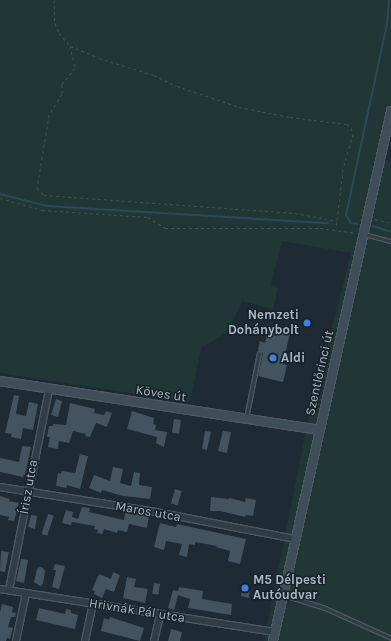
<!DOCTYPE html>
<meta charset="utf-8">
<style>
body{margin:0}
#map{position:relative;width:391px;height:641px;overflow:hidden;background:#1e2b35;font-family:Karla,sans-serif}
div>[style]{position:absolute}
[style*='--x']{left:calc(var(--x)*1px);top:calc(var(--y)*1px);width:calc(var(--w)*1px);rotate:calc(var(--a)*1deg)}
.green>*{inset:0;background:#203736}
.stream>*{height:2px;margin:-1px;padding:0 1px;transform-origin:1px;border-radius:1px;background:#2e485b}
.building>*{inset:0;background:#435360;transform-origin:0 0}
.path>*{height:1px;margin-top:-0.5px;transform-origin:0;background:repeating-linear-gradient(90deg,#3d5352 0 3px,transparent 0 6px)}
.roads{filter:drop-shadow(1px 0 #4c5861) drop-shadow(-1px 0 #4c5861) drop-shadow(0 1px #4c5861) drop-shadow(0 -1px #4c5861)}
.lane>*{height:3px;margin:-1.5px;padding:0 1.5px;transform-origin:1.5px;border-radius:1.5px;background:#313d46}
.street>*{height:6px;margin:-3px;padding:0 3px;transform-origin:3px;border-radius:3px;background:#313d46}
.secondary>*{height:8px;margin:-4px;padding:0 4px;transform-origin:4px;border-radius:4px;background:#3f4d59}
.dots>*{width:11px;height:11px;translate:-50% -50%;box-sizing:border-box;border:2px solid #17222a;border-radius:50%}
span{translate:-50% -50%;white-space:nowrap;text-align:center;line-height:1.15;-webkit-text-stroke:3px #17222a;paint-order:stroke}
.poi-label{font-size:13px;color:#aab8c4;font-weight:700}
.right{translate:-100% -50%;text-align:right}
.left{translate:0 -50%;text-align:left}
.street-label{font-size:13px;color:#aab8c4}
</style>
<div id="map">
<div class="green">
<div style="clip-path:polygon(0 0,391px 0,391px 136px,386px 159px,391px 163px,391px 641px,264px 641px,308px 421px,351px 253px,282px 241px,271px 284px,278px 288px,273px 309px,242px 301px,229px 331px,201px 348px,190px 402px,0 373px)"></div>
</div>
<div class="stream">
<div style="--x:0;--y:194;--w:49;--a:14.3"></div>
<div style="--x:47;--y:206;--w:281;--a:3.5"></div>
<div style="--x:357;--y:224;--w:6;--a:-171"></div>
<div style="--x:351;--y:223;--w:9;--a:-122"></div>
<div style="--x:346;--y:215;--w:196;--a:-77.9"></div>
<div style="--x:387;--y:23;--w:23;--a:-85"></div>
<div style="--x:373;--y:226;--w:19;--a:18"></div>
</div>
<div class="building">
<div style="clip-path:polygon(268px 328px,290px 333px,283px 364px,287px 365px,283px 382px,258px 376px,263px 353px,258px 350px,260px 341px,265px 343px)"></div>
<div style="clip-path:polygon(14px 395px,19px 396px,16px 414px,26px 416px,29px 402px,38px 404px,33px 430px,23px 428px,21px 439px,11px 437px,12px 434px,5px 433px)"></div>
<div style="clip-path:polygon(56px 399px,62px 401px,58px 417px,51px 415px)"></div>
<div style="clip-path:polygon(70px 403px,95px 409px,94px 413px,104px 415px,106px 411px,112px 413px,107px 427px,96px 423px,90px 437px,85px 436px,86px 434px,73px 431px,69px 443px,59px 441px,58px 449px,48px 447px,50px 437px,47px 437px,49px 426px,53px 426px,53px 424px,66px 425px)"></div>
<div style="clip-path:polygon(132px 411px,154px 418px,153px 424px,156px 425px,155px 430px,167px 432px,164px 447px,156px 443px,157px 437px,127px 429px)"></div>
<div style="left:174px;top:419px;width:7px;height:14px;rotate:8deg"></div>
<div style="clip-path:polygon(205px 431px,211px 432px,207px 450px,202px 449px)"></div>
<div style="clip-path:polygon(223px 431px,231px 432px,227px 453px,218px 451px)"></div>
<div style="clip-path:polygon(22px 446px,31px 447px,25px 475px,23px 475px,23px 477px,0 472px,0 458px,19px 462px)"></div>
<div style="clip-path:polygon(80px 454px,88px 456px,80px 489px,67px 485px,66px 488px,56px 486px,58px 473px,61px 474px,62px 471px,75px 473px)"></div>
<div style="clip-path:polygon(113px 467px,123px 469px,120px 483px,131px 486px,134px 472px,140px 473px,139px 485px,152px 487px,150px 499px,123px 496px,102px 490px,101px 493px,89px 488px,94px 475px,110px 481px)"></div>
<div style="left:175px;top:489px;width:7px;height:15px;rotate:16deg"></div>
<div style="clip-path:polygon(0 496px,10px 499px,9px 501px,19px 503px,14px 521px,8px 520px,9px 517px,0 515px)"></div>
<div style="clip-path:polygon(211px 497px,229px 499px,229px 498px,245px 502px,246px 498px,256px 500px,253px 516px,246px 515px,245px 517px,220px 511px,210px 511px)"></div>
<div style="clip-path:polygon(82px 507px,90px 508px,89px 512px,124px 520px,125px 513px,149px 516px,147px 528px,129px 524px,127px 532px,118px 530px,117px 533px,104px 529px,102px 534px,97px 533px,98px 530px,94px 529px,95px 526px,72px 522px,71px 525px,62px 523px,66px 510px,73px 512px,72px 517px,78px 519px)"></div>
<div style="left:48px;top:514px;width:6px;height:21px;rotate:18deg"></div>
<div style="clip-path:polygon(31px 515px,37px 516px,35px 529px,28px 527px)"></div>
<div style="clip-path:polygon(160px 523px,176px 527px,177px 524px,246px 539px,240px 564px,228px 561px,230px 551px,216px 547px,217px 546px,195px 542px,195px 545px,189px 544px,187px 557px,179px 555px,182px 544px,166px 541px,164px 550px,154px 547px)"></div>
<div style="clip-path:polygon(1px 551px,9px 552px,5px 572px,0 571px)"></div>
<div style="clip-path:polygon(21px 559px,28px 560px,24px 583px,16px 581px)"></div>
<div style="clip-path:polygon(55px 564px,65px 566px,59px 589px,52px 587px,56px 570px,53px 570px)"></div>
<div style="clip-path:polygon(40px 567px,43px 568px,45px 571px,43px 584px,40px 586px,34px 582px,37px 569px)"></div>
<div style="clip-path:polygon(113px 572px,120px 575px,114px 592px,106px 589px,102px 598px,94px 594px,95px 591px,92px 590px,99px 574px,111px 579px)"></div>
<div style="clip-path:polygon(127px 577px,136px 579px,134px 587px,148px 589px,145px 603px,123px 598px)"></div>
<div style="left:154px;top:583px;width:6px;height:11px;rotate:9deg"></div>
<div style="clip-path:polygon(243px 584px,250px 585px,249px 598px,241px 596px)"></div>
<div style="clip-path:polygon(179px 587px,203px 591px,202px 599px,232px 604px,231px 615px,188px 608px,190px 599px,178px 595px,174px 610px,168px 608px,173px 590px,178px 591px)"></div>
<div style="clip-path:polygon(2px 604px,13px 607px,12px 612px,16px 613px,15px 617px,11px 617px,8px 627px,13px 628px,10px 639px,7px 638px,6px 641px,0 641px,0 612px)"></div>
<div style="clip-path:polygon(39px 608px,65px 614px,66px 609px,71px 610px,71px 613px,78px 615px,75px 629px,36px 620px)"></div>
<div style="clip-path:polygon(110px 617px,144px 628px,140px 641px,101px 631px,104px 618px,109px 620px)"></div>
<div style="clip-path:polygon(171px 629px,182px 632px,180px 641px,168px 641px)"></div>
</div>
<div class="path">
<div style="--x:54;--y:0;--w:23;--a:88"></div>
<div style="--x:55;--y:23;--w:11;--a:68"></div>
<div style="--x:59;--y:33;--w:17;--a:50"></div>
<div style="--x:70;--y:46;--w:23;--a:77"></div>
<div style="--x:75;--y:68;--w:21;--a:129"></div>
<div style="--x:62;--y:84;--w:10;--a:90"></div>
<div style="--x:62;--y:94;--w:25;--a:122"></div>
<div style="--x:49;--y:115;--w:74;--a:99.3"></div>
<div style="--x:37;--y:188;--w:10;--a:45"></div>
<div style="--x:44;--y:195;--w:252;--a:4.1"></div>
<div style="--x:295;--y:213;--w:43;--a:10.8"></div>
<div style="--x:70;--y:46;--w:31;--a:22"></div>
<div style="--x:99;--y:58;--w:58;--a:17.2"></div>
<div style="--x:154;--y:75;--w:25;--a:26"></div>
<div style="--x:177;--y:86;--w:65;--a:18.7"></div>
<div style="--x:239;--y:107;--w:52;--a:11.1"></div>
<div style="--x:290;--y:117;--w:57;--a:7"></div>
<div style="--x:347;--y:124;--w:6;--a:45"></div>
<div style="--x:351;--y:128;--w:6;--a:72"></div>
<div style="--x:353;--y:134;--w:36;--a:106"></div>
<div style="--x:343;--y:169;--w:60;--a:96.7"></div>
<div style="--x:0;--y:198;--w:44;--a:15.9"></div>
<div style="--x:42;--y:210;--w:106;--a:3.8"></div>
<div style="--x:148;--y:217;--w:20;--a:33"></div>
<div style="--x:165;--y:228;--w:155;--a:0"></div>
<div style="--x:320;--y:228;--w:36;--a:8"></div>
<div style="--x:375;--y:219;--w:16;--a:14"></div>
</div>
<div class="roads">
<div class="lane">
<div style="--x:364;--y:234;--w:28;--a:15"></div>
<div style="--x:246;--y:418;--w:66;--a:-78.7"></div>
<div style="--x:284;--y:595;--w:43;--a:17.6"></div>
<div style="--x:325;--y:608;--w:72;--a:24.4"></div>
</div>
<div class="street">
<div style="--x:0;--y:487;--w:158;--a:9.1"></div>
<div style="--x:156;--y:512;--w:142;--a:11"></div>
<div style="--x:10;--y:585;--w:200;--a:-78.7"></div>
<div style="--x:0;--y:589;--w:278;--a:8.9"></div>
<div style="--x:16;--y:641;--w:49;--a:-78.2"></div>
<div style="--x:85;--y:641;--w:38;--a:-78"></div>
<div style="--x:154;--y:641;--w:28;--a:-77"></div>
</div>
<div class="secondary">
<div style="--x:0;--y:381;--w:323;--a:8.7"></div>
<div style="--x:273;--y:641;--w:543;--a:-77.45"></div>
</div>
</div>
<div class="dots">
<div style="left:307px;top:323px;background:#3f7fe0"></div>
<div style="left:273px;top:358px;background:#3f7fe0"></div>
<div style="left:245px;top:588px;background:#3f7fe0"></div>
</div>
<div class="poi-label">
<span class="right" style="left:299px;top:323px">Nemzeti<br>Dohánybolt</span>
<span class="left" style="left:281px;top:358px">Aldi</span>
<span class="left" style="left:253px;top:588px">M5 Délpesti<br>Autóudvar</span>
</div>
<div class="street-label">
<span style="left:320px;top:373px;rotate:-77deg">Szentlőrinci út</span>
<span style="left:161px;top:394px;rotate:9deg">Köves út</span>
<span style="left:29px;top:487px;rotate:-80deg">Írisz utca</span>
<span style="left:148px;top:512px;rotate:10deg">Maros utca</span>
<span style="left:137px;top:611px;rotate:9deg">Hrivnák Pál utca</span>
</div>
</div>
